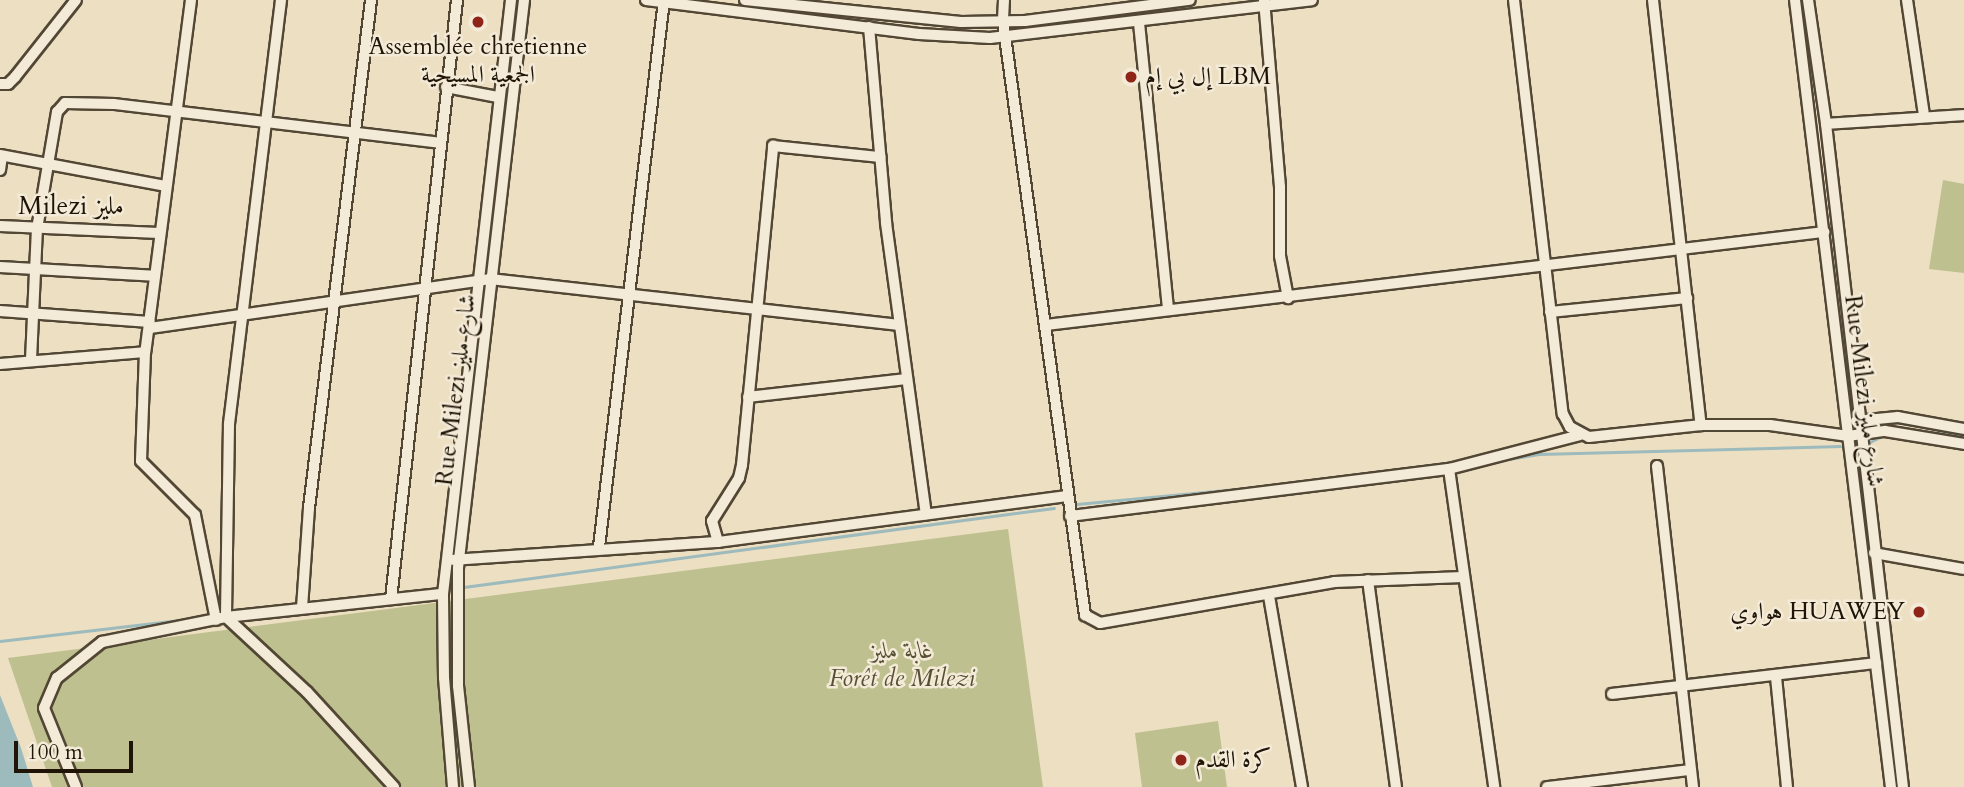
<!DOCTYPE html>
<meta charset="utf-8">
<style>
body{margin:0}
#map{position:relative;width:1964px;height:787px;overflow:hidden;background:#eddfc2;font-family:Cardo,Amiri,serif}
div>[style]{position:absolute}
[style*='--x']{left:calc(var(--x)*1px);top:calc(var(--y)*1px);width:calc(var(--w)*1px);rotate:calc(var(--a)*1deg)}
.green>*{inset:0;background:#bec08f}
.water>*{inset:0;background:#9dbabd}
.stream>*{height:2.5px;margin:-1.25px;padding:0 1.25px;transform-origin:1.25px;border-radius:1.25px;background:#9dbabd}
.roads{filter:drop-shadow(2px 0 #524734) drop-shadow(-2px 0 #524734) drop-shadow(0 2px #524734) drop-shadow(0 -2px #524734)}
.minor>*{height:10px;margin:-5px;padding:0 5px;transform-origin:5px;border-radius:5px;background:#f3ead7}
.dots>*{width:19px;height:19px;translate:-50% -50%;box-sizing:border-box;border:4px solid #f3ead7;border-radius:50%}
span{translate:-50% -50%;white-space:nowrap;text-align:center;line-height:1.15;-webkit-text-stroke:5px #f3ead7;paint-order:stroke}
.poi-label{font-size:24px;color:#1f1405}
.left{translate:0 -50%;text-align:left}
.right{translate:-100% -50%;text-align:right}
.street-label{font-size:24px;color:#1f1405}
.park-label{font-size:24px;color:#575035;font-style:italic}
.neighbourhood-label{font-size:26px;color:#1f1405}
.scale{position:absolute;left:14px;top:741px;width:119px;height:32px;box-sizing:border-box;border:4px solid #1f1405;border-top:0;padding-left:9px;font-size:21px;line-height:24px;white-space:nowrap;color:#1f1405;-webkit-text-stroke:5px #f3ead7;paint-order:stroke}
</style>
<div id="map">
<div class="green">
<div style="clip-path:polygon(1943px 180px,1964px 184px,1964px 273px,1929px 269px)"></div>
<div style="clip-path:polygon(1008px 529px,1043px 787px,52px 787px,8px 658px)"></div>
<div style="clip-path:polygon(1218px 721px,1227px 787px,1142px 787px,1135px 733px)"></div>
</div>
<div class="water">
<div style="clip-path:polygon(0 695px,21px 748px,33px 787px,0 787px)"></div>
</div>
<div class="stream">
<div style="--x:1898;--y:428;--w:66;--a:6.9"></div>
<div style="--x:1868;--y:443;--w:13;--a:-27"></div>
<div style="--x:1508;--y:459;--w:31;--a:-9"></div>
<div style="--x:1539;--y:454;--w:301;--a:-1.5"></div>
<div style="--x:1077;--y:504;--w:192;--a:-5.4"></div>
<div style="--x:464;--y:587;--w:595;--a:-7.63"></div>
<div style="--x:0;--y:641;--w:189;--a:-6.7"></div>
</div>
<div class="roads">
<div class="minor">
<div style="--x:191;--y:0;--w:355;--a:97.4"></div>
<div style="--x:145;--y:352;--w:109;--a:92.1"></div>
<div style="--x:141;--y:461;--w:76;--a:45"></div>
<div style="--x:195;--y:515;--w:107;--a:78.7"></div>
<div style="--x:281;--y:0;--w:427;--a:97"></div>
<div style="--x:229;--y:424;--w:193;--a:90.9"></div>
<div style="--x:226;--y:617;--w:110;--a:42.8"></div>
<div style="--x:307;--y:692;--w:129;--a:47.5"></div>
<div style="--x:646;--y:0;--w:275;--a:7.1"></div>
<div style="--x:919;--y:34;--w:71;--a:3.2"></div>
<div style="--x:990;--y:38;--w:324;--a:-6.7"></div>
<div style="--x:745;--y:0;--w:217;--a:5.8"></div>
<div style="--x:961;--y:22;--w:64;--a:-0.9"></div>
<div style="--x:1025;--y:21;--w:166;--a:-7.3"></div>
<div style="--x:1004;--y:0;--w:22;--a:93"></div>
<div style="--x:1003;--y:22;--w:599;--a:82.13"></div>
<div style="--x:1085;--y:615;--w:17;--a:28"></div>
<div style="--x:1100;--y:623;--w:238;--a:-9.9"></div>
<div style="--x:1334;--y:582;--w:129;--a:-2.2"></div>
<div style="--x:1264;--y:0;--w:188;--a:85.1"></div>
<div style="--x:1280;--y:187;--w:69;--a:90"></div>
<div style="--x:1280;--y:256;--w:43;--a:79.2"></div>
<div style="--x:1514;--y:0;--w:417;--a:83.3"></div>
<div style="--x:1563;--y:414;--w:15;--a:62"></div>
<div style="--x:1570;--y:427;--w:21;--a:28"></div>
<div style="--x:1589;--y:437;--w:113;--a:-6.1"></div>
<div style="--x:1701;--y:425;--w:69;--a:0"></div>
<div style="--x:1770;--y:425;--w:79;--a:8"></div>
<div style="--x:1848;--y:436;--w:37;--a:-8"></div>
<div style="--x:1885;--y:431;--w:80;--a:9.3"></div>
<div style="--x:1653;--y:0;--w:428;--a:83.6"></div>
<div style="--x:1795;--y:0;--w:793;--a:83.05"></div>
<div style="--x:1808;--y:0;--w:125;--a:81.7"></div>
<div style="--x:1826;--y:124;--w:667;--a:83.38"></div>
<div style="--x:1907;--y:0;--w:116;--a:81.6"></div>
<div style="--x:1139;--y:23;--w:287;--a:84.2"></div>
<div style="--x:869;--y:27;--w:197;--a:85"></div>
<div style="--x:886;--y:223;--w:294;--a:82.2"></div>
<div style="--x:0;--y:84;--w:8;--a:0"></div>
<div style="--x:8;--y:84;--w:10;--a:-45"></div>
<div style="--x:15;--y:77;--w:98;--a:-51.6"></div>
<div style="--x:446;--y:87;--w:53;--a:10.9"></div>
<div style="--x:1826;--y:124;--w:138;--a:-3.7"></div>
<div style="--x:0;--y:155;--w:168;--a:10.6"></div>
<div style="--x:0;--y:170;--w:14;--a:-82"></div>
<div style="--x:0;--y:226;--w:159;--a:2.5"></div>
<div style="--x:0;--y:267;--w:154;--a:3.3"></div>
<div style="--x:0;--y:311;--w:150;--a:4.2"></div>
<div style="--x:1550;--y:312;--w:138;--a:-5.8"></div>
<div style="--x:1046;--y:325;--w:784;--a:-6.82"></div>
<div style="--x:150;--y:328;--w:344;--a:-8.2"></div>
<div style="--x:490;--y:279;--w:412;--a:6.4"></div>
<div style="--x:31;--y:360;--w:131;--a:-87.4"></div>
<div style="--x:37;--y:229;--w:119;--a:-80.3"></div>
<div style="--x:57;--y:112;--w:12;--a:-48"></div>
<div style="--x:65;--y:103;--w:49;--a:1.2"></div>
<div style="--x:114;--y:104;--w:327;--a:6.8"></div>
<div style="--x:0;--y:364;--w:145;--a:-4.7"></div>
<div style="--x:748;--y:397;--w:159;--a:-6.5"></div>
<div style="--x:1856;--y:421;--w:42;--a:-5.4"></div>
<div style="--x:1898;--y:417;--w:67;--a:10.3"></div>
<div style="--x:1657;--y:466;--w:323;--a:83.6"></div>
<div style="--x:1449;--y:469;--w:321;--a:81.9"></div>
<div style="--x:1070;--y:516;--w:382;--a:-7.1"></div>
<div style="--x:1449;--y:469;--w:135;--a:-14.5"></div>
<div style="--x:718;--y:542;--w:22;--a:-106"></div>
<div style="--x:712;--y:521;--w:51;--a:-57.9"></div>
<div style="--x:739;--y:478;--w:13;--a:-77"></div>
<div style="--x:742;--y:465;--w:321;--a:-84.4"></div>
<div style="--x:773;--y:146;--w:108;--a:5.9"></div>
<div style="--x:599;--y:547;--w:551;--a:-83.22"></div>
<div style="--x:1874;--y:553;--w:91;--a:10.1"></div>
<div style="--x:453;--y:560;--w:266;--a:-3.9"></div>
<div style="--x:718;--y:542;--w:351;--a:-7.5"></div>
<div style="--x:1368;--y:580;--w:209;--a:82.3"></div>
<div style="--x:1269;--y:596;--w:194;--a:80.2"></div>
<div style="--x:391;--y:599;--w:603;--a:-83.71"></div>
<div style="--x:302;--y:608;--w:100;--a:-86"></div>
<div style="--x:309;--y:508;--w:512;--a:-83.04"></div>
<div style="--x:1776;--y:677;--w:111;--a:84.3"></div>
<div style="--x:1612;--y:694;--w:266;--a:-6.7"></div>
<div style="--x:76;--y:787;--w:85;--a:-112.1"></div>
<div style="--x:44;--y:708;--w:33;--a:-67"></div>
<div style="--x:57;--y:678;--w:58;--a:-38.7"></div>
<div style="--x:102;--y:642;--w:126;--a:-11.4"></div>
<div style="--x:226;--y:617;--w:218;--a:-6.1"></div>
<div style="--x:453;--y:787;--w:109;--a:-94.7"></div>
<div style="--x:444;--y:678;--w:84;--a:-90.7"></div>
<div style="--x:443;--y:594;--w:598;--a:-83.47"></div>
<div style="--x:469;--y:787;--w:102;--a:-96.2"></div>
<div style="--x:458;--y:686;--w:118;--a:-90"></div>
<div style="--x:458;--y:568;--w:572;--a:-83.37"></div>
<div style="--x:1547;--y:787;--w:144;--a:-6.8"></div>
</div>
</div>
<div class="dots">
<div style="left:478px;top:22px;background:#8f2418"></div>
<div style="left:1131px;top:77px;background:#8f2418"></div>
<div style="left:1919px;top:612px;background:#8f2418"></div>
<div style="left:1181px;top:760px;background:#8f2418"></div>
</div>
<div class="poi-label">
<span style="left:478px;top:61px">Assemblée chretienne<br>الجمعية المسيحية</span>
<span class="left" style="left:1145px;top:77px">إل بي إم LBM</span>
<span class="right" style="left:1905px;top:612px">هواوي HUAWEY</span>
<span class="left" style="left:1195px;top:760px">كرة القدم</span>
</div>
<div class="street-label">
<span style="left:456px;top:390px;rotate:-83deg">Rue Milezi شارع مليز</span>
<span style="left:1864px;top:391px;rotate:83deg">Rue Milezi شارع مليز</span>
</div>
<div class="park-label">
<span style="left:902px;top:665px">غابة مليز<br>Forêt de Milezi</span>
</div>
<div class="neighbourhood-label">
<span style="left:71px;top:206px">Milezi مليز</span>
</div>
<div class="scale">100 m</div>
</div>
